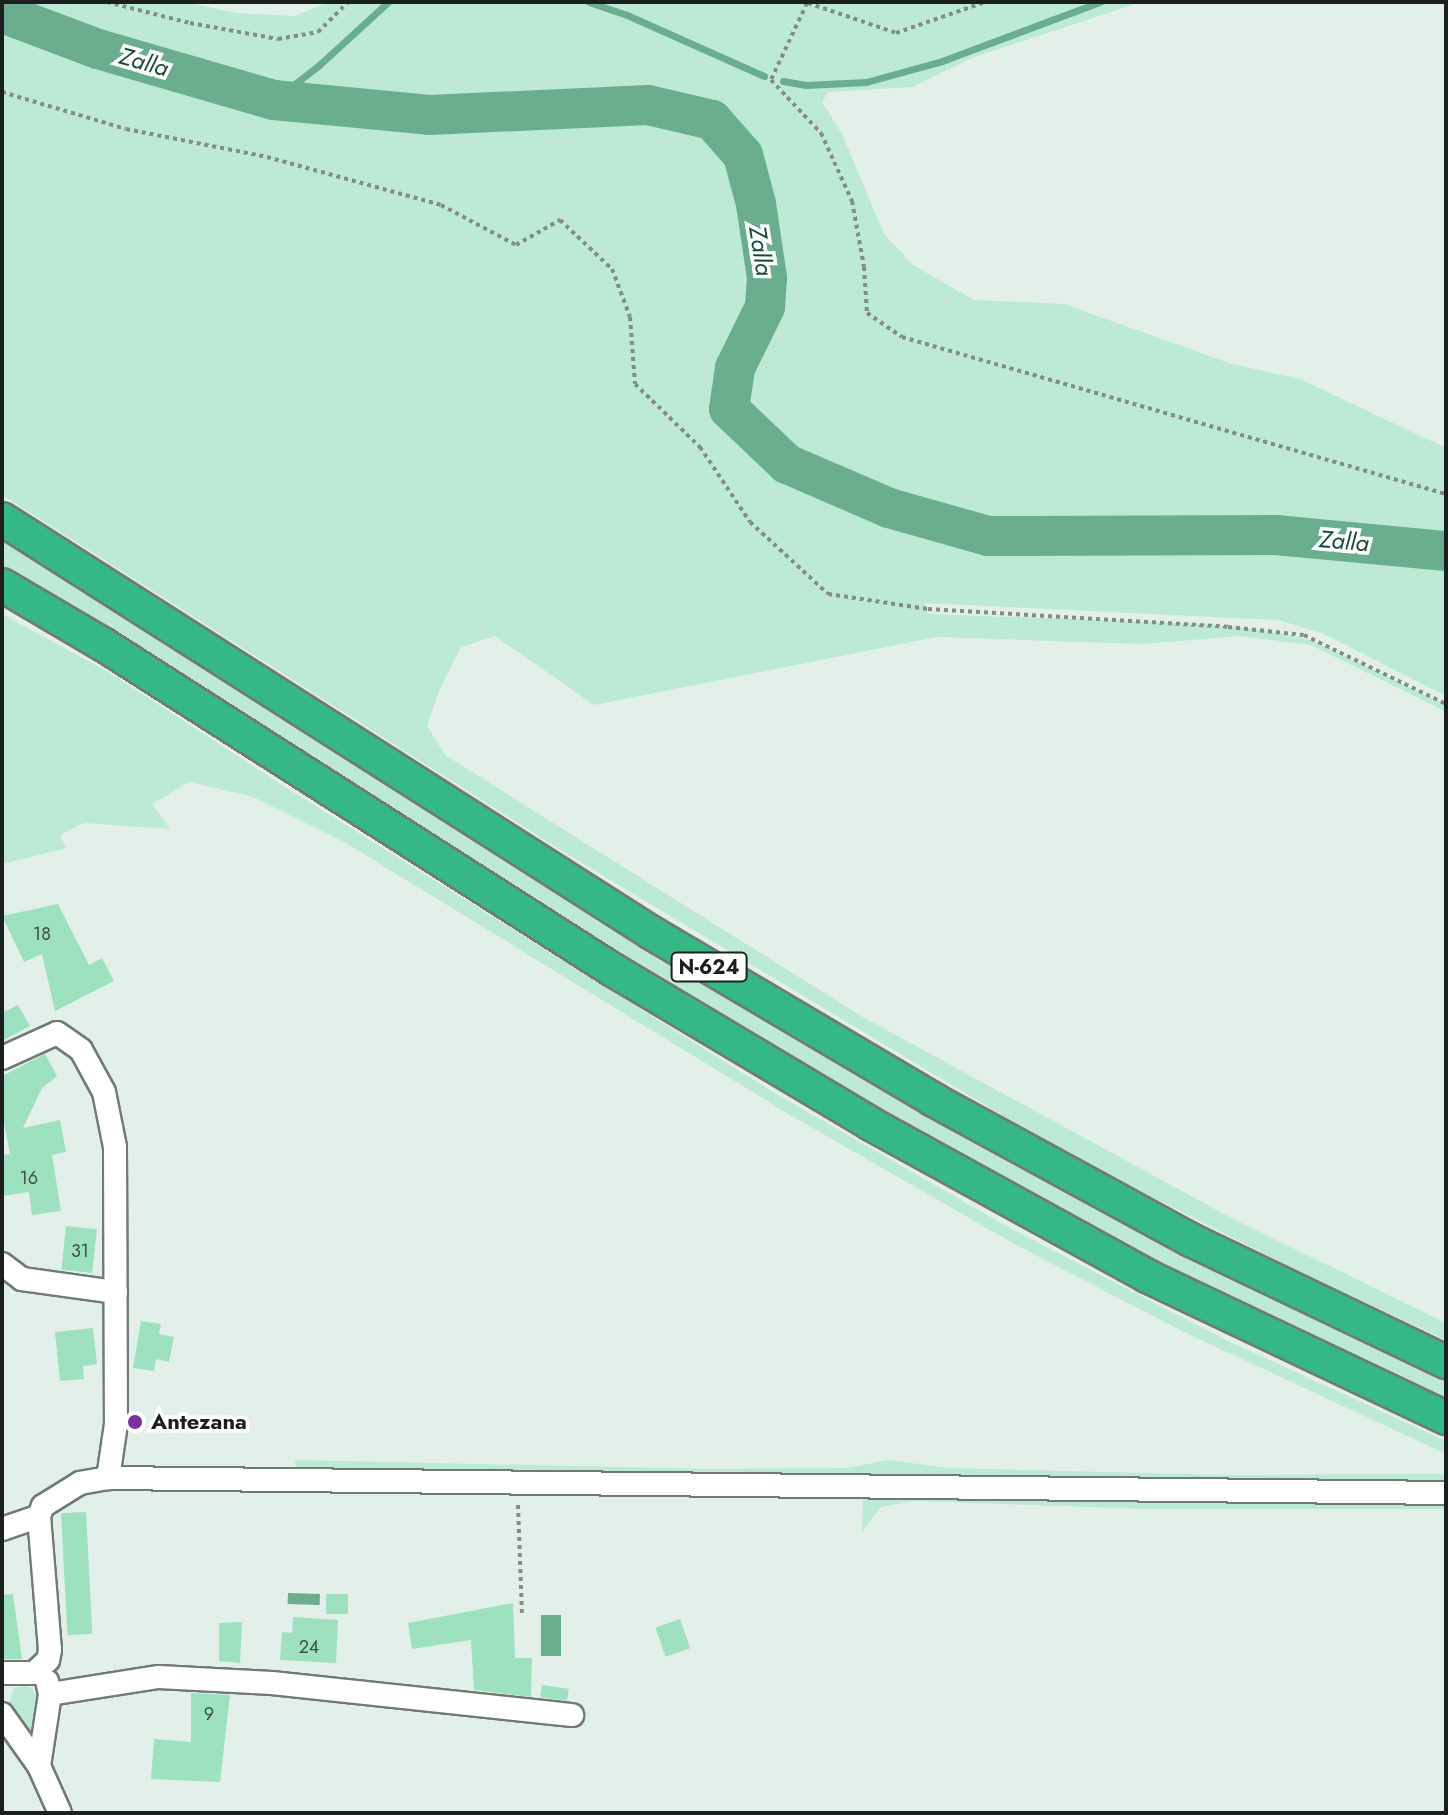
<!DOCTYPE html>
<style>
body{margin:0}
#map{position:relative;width:1448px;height:1815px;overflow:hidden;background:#e3f0e9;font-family:Jost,sans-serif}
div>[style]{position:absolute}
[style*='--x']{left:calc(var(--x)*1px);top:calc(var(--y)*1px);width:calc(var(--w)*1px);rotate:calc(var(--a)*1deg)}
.green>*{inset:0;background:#bdead4}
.water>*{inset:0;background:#6bae8f;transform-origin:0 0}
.stream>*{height:7px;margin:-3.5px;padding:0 3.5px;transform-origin:3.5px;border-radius:3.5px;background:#6bae8f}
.river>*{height:40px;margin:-20px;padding:0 20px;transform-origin:20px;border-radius:20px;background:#6bae8f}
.building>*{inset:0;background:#9de1c0;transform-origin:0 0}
.path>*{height:4px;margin-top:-2px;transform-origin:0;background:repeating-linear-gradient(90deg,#848d88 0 4px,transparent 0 8px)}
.roads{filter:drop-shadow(2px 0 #707b75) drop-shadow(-2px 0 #707b75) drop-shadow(0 2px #707b75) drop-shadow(0 -2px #707b75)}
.minor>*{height:22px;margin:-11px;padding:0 11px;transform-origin:11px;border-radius:11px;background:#fff}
.highway>*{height:32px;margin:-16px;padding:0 16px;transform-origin:16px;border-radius:16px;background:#36b886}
.dots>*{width:22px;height:22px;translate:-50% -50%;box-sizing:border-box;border:4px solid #fff;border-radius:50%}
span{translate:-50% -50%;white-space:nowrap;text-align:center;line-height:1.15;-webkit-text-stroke:7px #fff;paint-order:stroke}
.number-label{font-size:18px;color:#3c5046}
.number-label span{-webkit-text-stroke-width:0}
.shield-label span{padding:2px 6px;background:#fff;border:2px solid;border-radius:6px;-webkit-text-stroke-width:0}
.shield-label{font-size:20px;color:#1b1f1d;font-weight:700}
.poi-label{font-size:22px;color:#1b1f1d;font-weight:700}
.left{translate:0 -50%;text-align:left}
.water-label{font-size:24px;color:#164c36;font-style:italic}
.frame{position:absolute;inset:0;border:4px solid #1b1f1d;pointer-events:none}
</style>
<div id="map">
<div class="green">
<div style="clip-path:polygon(2px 2px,184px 2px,237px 13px,295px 16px,329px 2px,1141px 2px,974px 57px,912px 87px,828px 92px,822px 102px,842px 134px,884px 234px,913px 265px,974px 300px,1064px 304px,1232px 364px,1300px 379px,1446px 448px,1446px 696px,1322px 633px,1278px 620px,925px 603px,928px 614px,1210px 624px,1269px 631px,1314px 641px,1446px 705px,1446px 712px,1311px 645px,1240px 636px,1143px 644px,937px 637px,594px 705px,495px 636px,461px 647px,439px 691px,427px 726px,445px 755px,861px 1016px,1235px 1220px,1446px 1323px,1446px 1340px,1294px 1269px,1060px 1150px,557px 848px,2px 495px)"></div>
<div style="clip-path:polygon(2px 540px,664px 958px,878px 1086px,1217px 1272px,1446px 1383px,1446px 1404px,1208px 1289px,868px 1103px,654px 974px,2px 566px)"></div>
<div style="clip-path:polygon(2px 614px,110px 673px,290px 790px,778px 1095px,1010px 1228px,1226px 1340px,1446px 1441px,1446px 1454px,1184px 1332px,1018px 1246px,790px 1115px,344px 842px,251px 796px,189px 782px,152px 804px,170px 829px,84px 823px,60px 835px,66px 848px,2px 864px)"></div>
<div style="clip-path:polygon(295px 1460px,710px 1469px,847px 1468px,888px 1460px,949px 1468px,1223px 1475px,1446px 1474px,1446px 1485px,296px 1469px)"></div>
<div style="clip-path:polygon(863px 1497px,1446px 1502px,1446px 1509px,1148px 1509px,913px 1501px,881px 1507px,862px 1532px)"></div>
<div style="clip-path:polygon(24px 1686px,32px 1688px,36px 1696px,31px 1740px,7px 1709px,14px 1688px)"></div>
</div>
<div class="water">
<div style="left:288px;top:1593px;width:32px;height:11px;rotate:2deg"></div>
<div style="left:541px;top:1615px;width:20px;height:41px"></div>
</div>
<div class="stream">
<div style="--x:589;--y:2;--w:40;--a:18.9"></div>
<div style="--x:627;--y:15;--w:150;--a:24"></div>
<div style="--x:783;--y:81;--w:23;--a:10"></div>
<div style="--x:806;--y:85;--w:60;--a:-2.9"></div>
<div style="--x:866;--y:82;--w:79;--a:-15.4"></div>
<div style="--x:942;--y:61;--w:169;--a:-20.5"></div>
<div style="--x:274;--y:100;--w:56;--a:-37.7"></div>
<div style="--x:318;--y:66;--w:95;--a:-42.4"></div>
</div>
<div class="river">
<div style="--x:2;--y:13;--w:103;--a:20.6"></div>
<div style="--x:98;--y:49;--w:183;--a:16.2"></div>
<div style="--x:274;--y:100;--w:156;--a:5.5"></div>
<div style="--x:429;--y:115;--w:219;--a:-2.6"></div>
<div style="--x:648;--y:105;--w:66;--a:13.2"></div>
<div style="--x:712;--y:120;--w:47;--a:48.5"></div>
<div style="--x:743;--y:155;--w:51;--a:75.1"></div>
<div style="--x:756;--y:204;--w:75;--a:81.5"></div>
<div style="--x:767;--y:278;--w:29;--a:94"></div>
<div style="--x:765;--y:307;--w:68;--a:116.2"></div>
<div style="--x:735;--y:368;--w:41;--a:98.3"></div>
<div style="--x:729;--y:409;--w:80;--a:43.5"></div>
<div style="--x:787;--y:464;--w:111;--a:23.3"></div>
<div style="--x:889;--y:508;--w:103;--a:15.8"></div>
<div style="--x:988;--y:536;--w:288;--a:-0.2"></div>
<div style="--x:1276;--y:535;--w:171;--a:5.4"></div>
</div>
<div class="building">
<div style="clip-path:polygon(58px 904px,89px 965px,102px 958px,114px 981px,55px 1011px,42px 954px,24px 962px,2px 916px)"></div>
<div style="clip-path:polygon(18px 1005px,30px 1026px,2px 1041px,2px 1013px)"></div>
<div style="clip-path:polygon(45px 1054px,57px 1076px,42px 1088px,23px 1128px,60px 1120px,66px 1152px,52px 1155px,61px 1211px,32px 1215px,29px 1192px,2px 1196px,2px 1155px,10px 1154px,2px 1113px,2px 1076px)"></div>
<div style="left:66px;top:1226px;width:31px;height:44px;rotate:6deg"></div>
<div style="clip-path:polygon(141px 1321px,161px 1324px,159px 1334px,174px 1337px,169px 1362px,156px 1359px,154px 1371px,133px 1368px)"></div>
<div style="clip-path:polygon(93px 1328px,97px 1364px,83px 1366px,84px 1379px,60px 1381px,55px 1332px)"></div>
<div style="left:86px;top:1512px;width:122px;height:25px;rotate:87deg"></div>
<div style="clip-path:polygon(13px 1594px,22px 1659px,2px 1659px,2px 1595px)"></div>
<div style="left:348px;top:1594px;width:20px;height:22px;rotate:90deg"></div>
<div style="clip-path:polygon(513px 1603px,515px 1658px,532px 1658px,531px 1697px,474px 1690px,471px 1640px,412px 1649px,408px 1623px)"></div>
<div style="clip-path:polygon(293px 1617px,338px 1620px,336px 1663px,280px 1660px,282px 1632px,292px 1633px)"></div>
<div style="left:680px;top:1619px;width:31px;height:26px;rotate:71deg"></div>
<div style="clip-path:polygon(242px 1622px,240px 1663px,219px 1661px,219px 1623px)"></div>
<div style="left:542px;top:1685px;width:27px;height:12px;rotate:8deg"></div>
<div style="clip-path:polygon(191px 1693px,230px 1695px,220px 1782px,151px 1779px,154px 1739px,191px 1742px)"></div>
</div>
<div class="path">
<div style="--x:107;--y:2;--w:86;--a:14.2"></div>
<div style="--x:190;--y:23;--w:89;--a:10.3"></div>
<div style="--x:278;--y:39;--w:41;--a:-9.9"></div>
<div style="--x:318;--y:32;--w:42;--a:-45"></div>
<div style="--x:807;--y:3;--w:85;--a:115.1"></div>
<div style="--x:771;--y:80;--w:73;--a:46.7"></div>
<div style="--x:821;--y:133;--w:75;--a:65.5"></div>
<div style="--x:852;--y:201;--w:67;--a:79.7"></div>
<div style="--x:864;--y:267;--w:46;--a:86.3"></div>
<div style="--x:867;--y:313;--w:42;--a:34.4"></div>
<div style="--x:902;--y:337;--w:566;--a:16.1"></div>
<div style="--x:808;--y:3;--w:93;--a:18.8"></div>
<div style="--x:896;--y:33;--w:94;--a:-19.2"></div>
<div style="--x:2;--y:92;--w:129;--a:16.6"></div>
<div style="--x:126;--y:129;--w:144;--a:11.2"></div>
<div style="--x:267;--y:157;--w:180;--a:15.4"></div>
<div style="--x:441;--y:205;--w:85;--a:28.1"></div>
<div style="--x:516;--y:245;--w:51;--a:-29.6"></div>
<div style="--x:560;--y:220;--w:71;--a:43.3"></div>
<div style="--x:612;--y:269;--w:51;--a:69.4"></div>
<div style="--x:630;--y:317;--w:67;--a:85.7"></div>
<div style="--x:635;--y:384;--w:91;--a:44.1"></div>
<div style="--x:700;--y:447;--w:90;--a:56.3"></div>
<div style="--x:750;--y:522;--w:106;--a:42.7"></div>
<div style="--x:828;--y:594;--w:101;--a:8.5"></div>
<div style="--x:928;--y:609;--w:301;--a:3.4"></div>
<div style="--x:1228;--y:627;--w:76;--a:6"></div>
<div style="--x:1304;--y:635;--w:158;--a:25.9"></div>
<div style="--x:518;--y:1505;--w:108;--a:87.9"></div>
</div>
<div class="roads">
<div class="minor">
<div style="--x:2;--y:1058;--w:60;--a:-24.4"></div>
<div style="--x:57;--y:1033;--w:29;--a:35"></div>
<div style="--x:81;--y:1050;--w:48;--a:61.3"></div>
<div style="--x:104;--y:1092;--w:56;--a:78.7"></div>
<div style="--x:115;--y:1147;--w:277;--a:89.8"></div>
<div style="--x:116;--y:1424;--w:55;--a:98.4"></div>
<div style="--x:108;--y:1478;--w:28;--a:170"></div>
<div style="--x:80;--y:1483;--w:44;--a:148.1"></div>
<div style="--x:43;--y:1506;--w:11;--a:112"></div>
<div style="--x:39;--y:1516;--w:134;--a:85.3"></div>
<div style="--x:50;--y:1650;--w:10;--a:101"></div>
<div style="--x:48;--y:1660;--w:19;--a:137"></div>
<div style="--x:34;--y:1673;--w:32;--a:180"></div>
<div style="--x:2;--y:1264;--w:25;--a:37"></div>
<div style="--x:22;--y:1279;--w:95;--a:7.9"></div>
<div style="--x:108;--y:1478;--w:1338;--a:0.64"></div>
<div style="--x:2;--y:1529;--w:39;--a:-19"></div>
<div style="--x:50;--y:1694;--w:110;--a:-8.9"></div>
<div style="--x:159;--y:1677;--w:113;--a:3"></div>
<div style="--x:272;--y:1683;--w:302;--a:6.1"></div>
<div style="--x:2;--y:1714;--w:64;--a:54.6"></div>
<div style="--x:39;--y:1766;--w:51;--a:65.9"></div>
<div style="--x:39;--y:1766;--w:73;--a:-81.3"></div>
<div style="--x:50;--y:1694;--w:13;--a:-103"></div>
</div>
<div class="highway">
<div style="--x:2;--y:519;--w:771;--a:32.49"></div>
<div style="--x:652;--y:933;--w:328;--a:30.6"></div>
<div style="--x:934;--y:1100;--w:293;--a:28.6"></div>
<div style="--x:1191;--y:1240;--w:283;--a:25.6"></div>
<div style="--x:2;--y:585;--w:118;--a:30.5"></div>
<div style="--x:104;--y:645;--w:604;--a:32.56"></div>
<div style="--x:613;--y:970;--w:300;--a:30.8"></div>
<div style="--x:871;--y:1124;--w:315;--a:28.8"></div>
<div style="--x:1147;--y:1276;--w:331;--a:25.4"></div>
</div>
</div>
<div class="dots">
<div style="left:135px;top:1422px;background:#7c2e9f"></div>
</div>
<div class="number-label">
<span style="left:42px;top:934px">18</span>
<span style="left:29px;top:1178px">16</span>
<span style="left:80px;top:1251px">31</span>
<span style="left:309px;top:1647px">24</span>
<span style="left:209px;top:1714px">9</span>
</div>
<div class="shield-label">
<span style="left:709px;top:967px">N-624</span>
</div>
<div class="poi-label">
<span class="left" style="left:151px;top:1422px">Antezana</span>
</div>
<div class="water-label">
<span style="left:144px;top:62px;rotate:16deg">Zalla</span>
<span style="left:761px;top:251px;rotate:81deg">Zalla</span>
<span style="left:1344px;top:541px;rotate:5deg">Zalla</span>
</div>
<div class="frame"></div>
</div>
